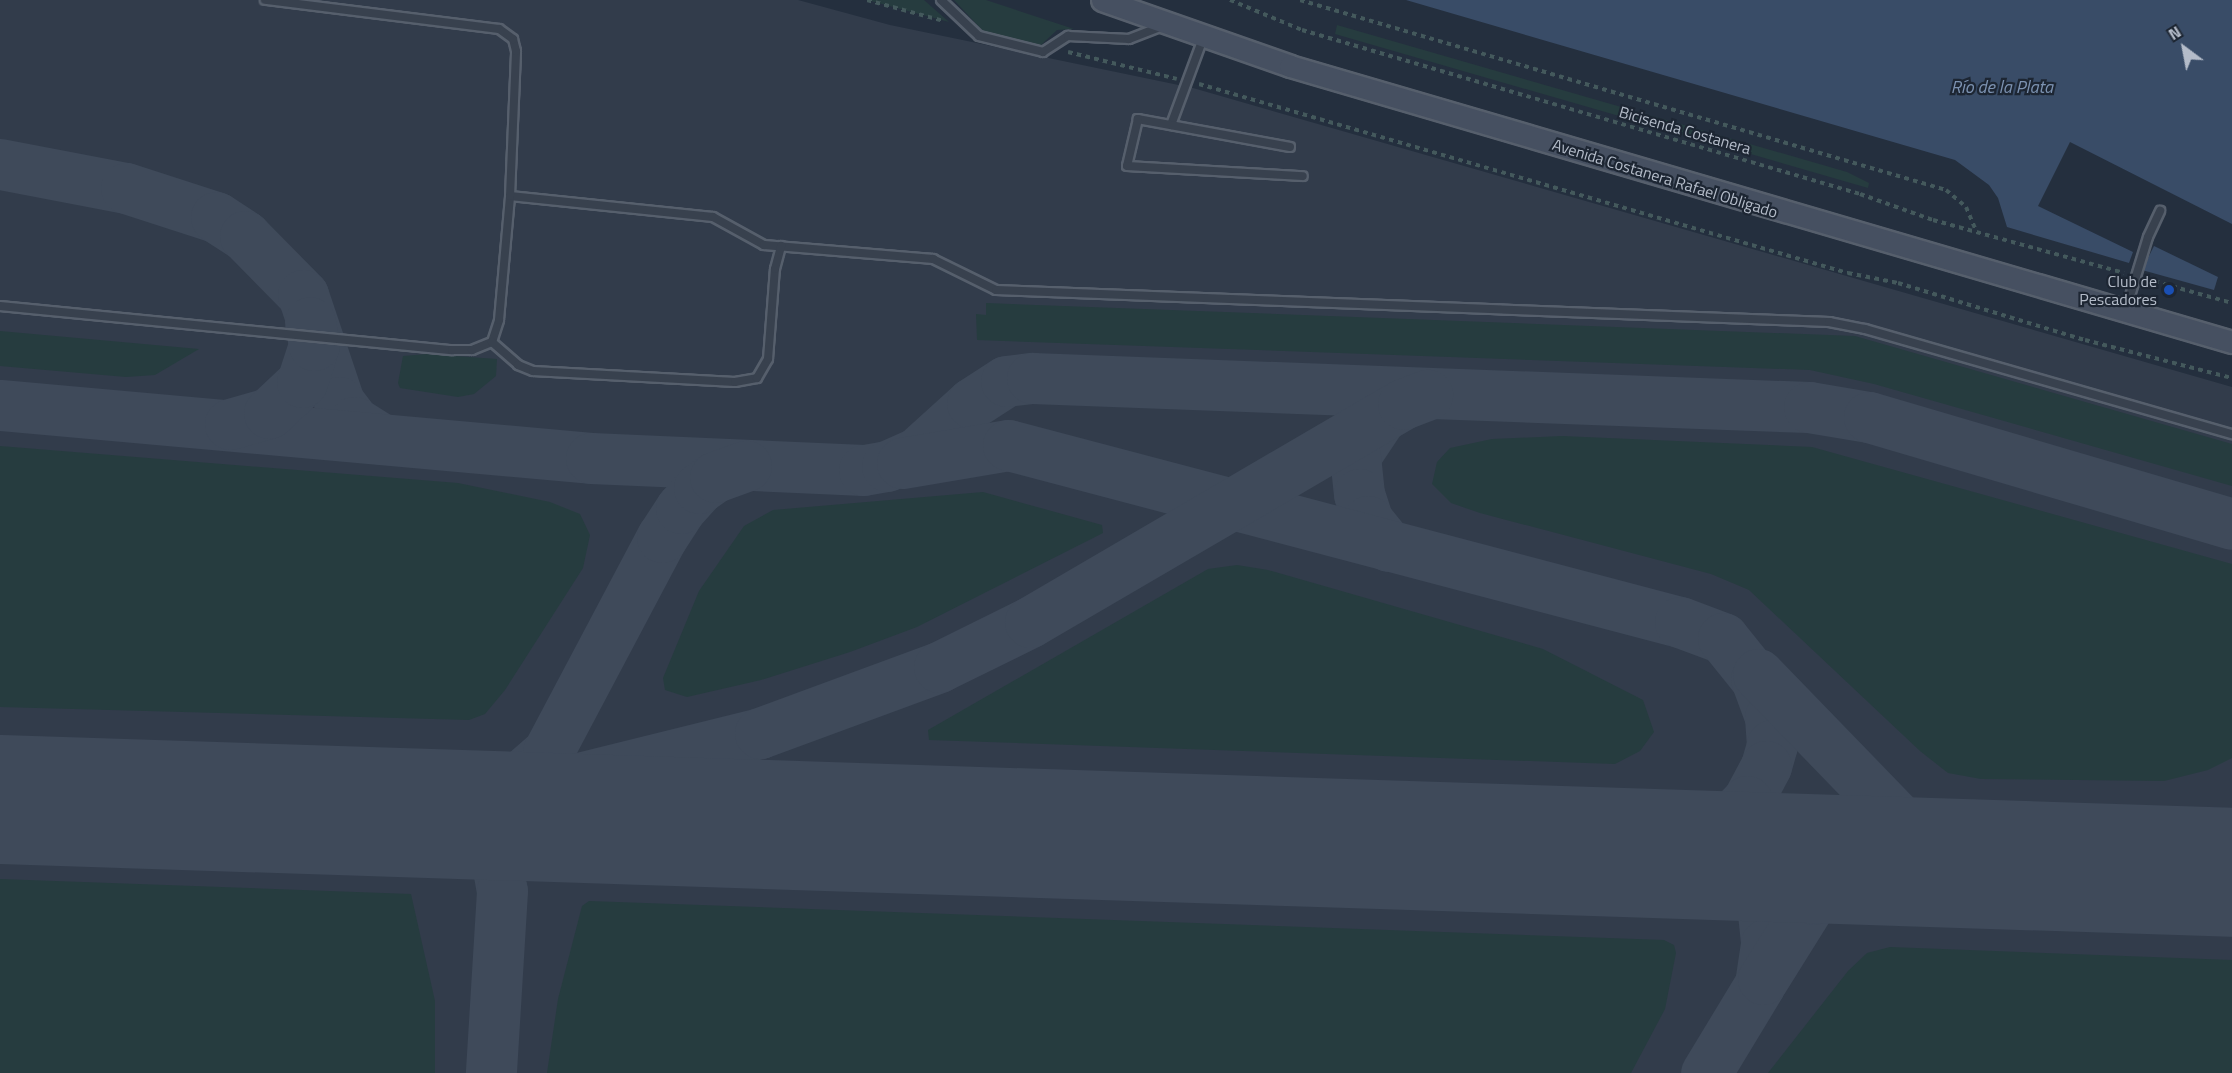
<!DOCTYPE html>
<meta charset="utf-8">
<style>
body{margin:0}
#map{position:relative;width:2232px;height:1073px;overflow:hidden;background:#242f3e;font-family:"Titillium Web",sans-serif}
div>[style]{position:absolute}
[style*='--x']{left:calc(var(--x)*1px);top:calc(var(--y)*1px);width:calc(var(--w)*1px);rotate:calc(var(--a)*1deg)}
.airport>*{inset:0;background:#323c4b}
.green>*{inset:0;background:#263c3f}
.water>*{inset:0;background:#394c67}
.taxiway>*{height:51px;margin:-25.5px;padding:0 25.5px;transform-origin:25.5px;border-radius:25.5px;background:#3f4a5a}
.runway>*{height:129px;margin:-64.5px;padding:0 64.5px;transform-origin:64.5px;border-radius:64.5px;background:#3f4a5a}
.path>*{height:4px;margin-top:-2px;transform-origin:0;background:repeating-linear-gradient(90deg,#44595c 0 4.5px,transparent 0 9px)}
.roads{filter:drop-shadow(2px 0 #565f6c) drop-shadow(-2px 0 #565f6c) drop-shadow(0 2px #565f6c) drop-shadow(0 -2px #565f6c)}
.service>*{height:8px;margin:-4px;padding:0 4px;transform-origin:4px;border-radius:4px;background:#38414e}
.secondary>*{height:21px;margin:-10.5px;padding:0 10.5px;transform-origin:10.5px;border-radius:10.5px;background:#465061}
.dots>*{width:16px;height:16px;translate:-50% -50%;box-sizing:border-box;border:3px solid #1d2633;border-radius:50%}
span{translate:-50% -50%;white-space:nowrap;text-align:center;line-height:1.15;-webkit-text-stroke:4.5px #1d2633;paint-order:stroke}
.street-label{font-size:16px;color:#b4bcc9}
.poi-label{font-size:16px;color:#b4bcc9}
.right{translate:-100% -50%;text-align:right}
.water-label{font-size:18px;color:#7c92b1;font-style:italic}
.north{position:absolute;left:2154px;top:18px;width:60px;height:60px;-webkit-text-stroke:4px #1d2633;paint-order:stroke;rotate:328deg;font-size:16px;font-weight:700;line-height:24px;text-align:center;color:#b4bcc9}
.north::after{content:'';display:block;margin:auto;width:21px;height:27px;background:#b4bcc9;clip-path:polygon(50% 0,100% 100%,50% 72%,0 100%)}
</style>
<div id="map">
<div class="airport">
<div style="clip-path:polygon(0 0,798px 0,890px 25px,1193px 88px,2232px 387px,2232px 1073px,0 1073px)"></div>
</div>
<div class="green">
<div style="clip-path:polygon(867px 0,924px 0,949px 22px)"></div>
<div style="clip-path:polygon(954px 0,986px 0,1074px 29px,1057px 30px,1041px 45px,983px 31px)"></div>
<div style="clip-path:polygon(1337px 25px,1847px 172px,1869px 183px,1868px 188px,1335px 34px)"></div>
<div style="clip-path:polygon(986px 303px,1855px 336px,2232px 444px,2232px 486px,1874px 384px,1810px 370px,977px 340px,976px 314px,986px 315px)"></div>
<div style="clip-path:polygon(0 331px,199px 349px,155px 375px,126px 377px,0 366px)"></div>
<div style="clip-path:polygon(427px 354px,497px 359px,496px 376px,474px 394px,458px 397px,400px 388px,398px 383px,403px 356px)"></div>
<div style="clip-path:polygon(1562px 436px,1812px 447px,2232px 564px,2232px 758px,2208px 770px,2164px 781px,1981px 779px,1948px 773px,1920px 751px,1749px 590px,1711px 574px,1480px 513px,1451px 503px,1432px 484px,1437px 462px,1450px 448px,1492px 439px)"></div>
<div style="clip-path:polygon(0 446px,458px 483px,550px 502px,580px 514px,590px 535px,583px 568px,505px 690px,485px 714px,469px 720px,0 707px)"></div>
<div style="clip-path:polygon(983px 492px,1102px 525px,1103px 533px,917px 627px,850px 652px,761px 680px,687px 697px,665px 690px,663px 678px,699px 591px,744px 526px,773px 510px)"></div>
<div style="clip-path:polygon(1237px 565px,1268px 570px,1543px 649px,1643px 700px,1654px 732px,1640px 751px,1615px 764px,929px 740px,928px 730px,1208px 569px)"></div>
<div style="clip-path:polygon(0 879px,411px 894px,435px 1001px,435px 1073px,0 1073px)"></div>
<div style="clip-path:polygon(589px 901px,1664px 940px,1674px 945px,1676px 953px,1665px 1009px,1631px 1073px,547px 1073px,558px 999px,582px 906px)"></div>
<div style="clip-path:polygon(1890px 947px,2232px 960px,2232px 1073px,1768px 1073px,1848px 971px,1867px 953px)"></div>
</div>
<div class="water">
<div style="clip-path:polygon(1406px 0,2232px 0,2232px 224px,2070px 142px,2038px 206px,2133px 252px,2129px 263px,2007px 227px,1998px 198px,1989px 185px,1955px 160px)"></div>
<div style="clip-path:polygon(2154px 246px,2218px 277px,2214px 290px,2142px 270px)"></div>
</div>
<div class="taxiway">
<div style="--x:0;--y:164;--w:128;--a:10.8"></div>
<div style="--x:126;--y:188;--w:95;--a:17.9"></div>
<div style="--x:216;--y:217;--w:35;--a:33"></div>
<div style="--x:245;--y:236;--w:83;--a:45.5"></div>
<div style="--x:303;--y:295;--w:113;--a:71.4"></div>
<div style="--x:339;--y:402;--w:25;--a:53"></div>
<div style="--x:354;--y:422;--w:32;--a:32"></div>
<div style="--x:0;--y:405;--w:593;--a:5.12"></div>
<div style="--x:591;--y:458;--w:273;--a:2.5"></div>
<div style="--x:864;--y:470;--w:23;--a:-10"></div>
<div style="--x:887;--y:466;--w:34;--a:-24"></div>
<div style="--x:918;--y:452;--w:73;--a:-42.2"></div>
<div style="--x:972;--y:403;--w:40;--a:-32.9"></div>
<div style="--x:1006;--y:381;--w:26;--a:-7"></div>
<div style="--x:1032;--y:378;--w:778;--a:2.14"></div>
<div style="--x:1809;--y:407;--w:61;--a:9.5"></div>
<div style="--x:1869;--y:417;--w:378;--a:16.4"></div>
<div style="--x:1381;--y:417;--w:47;--a:123.7"></div>
<div style="--x:1355;--y:456;--w:38;--a:84"></div>
<div style="--x:1359;--y:494;--w:28;--a:72"></div>
<div style="--x:1368;--y:521;--w:32;--a:51"></div>
<div style="--x:230;--y:424;--w:41;--a:-15.8"></div>
<div style="--x:269;--y:413;--w:45;--a:-43.2"></div>
<div style="--x:302;--y:382;--w:39;--a:-72"></div>
<div style="--x:314;--y:345;--w:23;--a:-100"></div>
<div style="--x:902;--y:463;--w:108;--a:-9.6"></div>
<div style="--x:1008;--y:445;--w:695;--a:14.76"></div>
<div style="--x:1680;--y:622;--w:46;--a:20.4"></div>
<div style="--x:1723;--y:638;--w:53;--a:51.2"></div>
<div style="--x:1756;--y:679;--w:40;--a:69.8"></div>
<div style="--x:1770;--y:717;--w:28;--a:86"></div>
<div style="--x:1772;--y:745;--w:22;--a:106"></div>
<div style="--x:1766;--y:766;--w:40;--a:118"></div>
<div style="--x:1747;--y:801;--w:30;--a:134"></div>
<div style="--x:1726;--y:823;--w:54;--a:153.4"></div>
<div style="--x:1678;--y:847;--w:42;--a:173.2"></div>
<div style="--x:1758;--y:674;--w:223;--a:45.9"></div>
<div style="--x:1913;--y:834;--w:34;--a:38"></div>
<div style="--x:1940;--y:855;--w:41;--a:11.3"></div>
<div style="--x:499;--y:795;--w:65;--a:-41.3"></div>
<div style="--x:548;--y:752;--w:243;--a:-62.1"></div>
<div style="--x:662;--y:537;--w:35;--a:-57"></div>
<div style="--x:681;--y:508;--w:27;--a:-48"></div>
<div style="--x:699;--y:488;--w:19;--a:-35"></div>
<div style="--x:715;--y:477;--w:33;--a:-20"></div>
<div style="--x:482;--y:802;--w:286;--a:-13.9"></div>
<div style="--x:760;--y:733;--w:191;--a:-20.2"></div>
<div style="--x:939;--y:667;--w:102;--a:-26.3"></div>
<div style="--x:1030;--y:622;--w:432;--a:-30.3"></div>
<div style="--x:1403;--y:404;--w:26;--a:-21"></div>
<div style="--x:426;--y:814;--w:52;--a:20.2"></div>
<div style="--x:475;--y:832;--w:38;--a:55"></div>
<div style="--x:497;--y:863;--w:28;--a:80"></div>
<div style="--x:502;--y:891;--w:182;--a:93.5"></div>
<div style="--x:1701;--y:854;--w:32;--a:24"></div>
<div style="--x:1730;--y:867;--w:22;--a:39"></div>
<div style="--x:1747;--y:881;--w:36;--a:63"></div>
<div style="--x:1763;--y:913;--w:31;--a:84"></div>
<div style="--x:1766;--y:944;--w:40;--a:98.5"></div>
<div style="--x:1760;--y:984;--w:104;--a:121.2"></div>
<div style="--x:1763;--y:979;--w:94;--a:-58"></div>
<div style="--x:1813;--y:899;--w:30;--a:-46"></div>
<div style="--x:1834;--y:877;--w:21;--a:-28"></div>
<div style="--x:1853;--y:867;--w:44;--a:-9.2"></div>
</div>
<div class="runway">
<div style="--x:0;--y:799;--w:2233;--a:1.87"></div>
</div>
<div class="path">
<div style="--x:867;--y:0;--w:80;--a:15.3"></div>
<div style="--x:1230;--y:0;--w:78;--a:22.6"></div>
<div style="--x:1302;--y:30;--w:582;--a:16.38"></div>
<div style="--x:1860;--y:194;--w:77;--a:19.6"></div>
<div style="--x:1933;--y:220;--w:198;--a:15.5"></div>
<div style="--x:1300;--y:0;--w:673;--a:16.39"></div>
<div style="--x:1946;--y:190;--w:26;--a:40"></div>
<div style="--x:1966;--y:207;--w:26;--a:67"></div>
<div style="--x:1068;--y:52;--w:112;--a:13.9"></div>
<div style="--x:1199;--y:84;--w:676;--a:16.24"></div>
<div style="--x:1848;--y:273;--w:51;--a:11.3"></div>
<div style="--x:1898;--y:283;--w:195;--a:17"></div>
<div style="--x:2085;--y:340;--w:152;--a:14.5"></div>
<div style="--x:2146;--y:279;--w:89;--a:15.6"></div>
</div>
<div class="roads">
<div class="service">
<div style="--x:941;--y:0;--w:52;--a:43.5"></div>
<div style="--x:979;--y:36;--w:66;--a:14"></div>
<div style="--x:1043;--y:52;--w:30;--a:-33"></div>
<div style="--x:1068;--y:36;--w:61;--a:2.8"></div>
<div style="--x:1129;--y:39;--w:36;--a:-21"></div>
<div style="--x:1171;--y:125;--w:95;--a:-69.7"></div>
<div style="--x:1290;--y:147;--w:155;--a:-169.6"></div>
<div style="--x:1138;--y:119;--w:48;--a:103.2"></div>
<div style="--x:1127;--y:166;--w:176;--a:3.3"></div>
<div style="--x:510;--y:196;--w:204;--a:5.9"></div>
<div style="--x:713;--y:217;--w:58;--a:28.8"></div>
<div style="--x:764;--y:245;--w:170;--a:4.7"></div>
<div style="--x:933;--y:259;--w:70;--a:26.2"></div>
<div style="--x:996;--y:290;--w:834;--a:2.2"></div>
<div style="--x:1829;--y:322;--w:37;--a:11"></div>
<div style="--x:1865;--y:329;--w:382;--a:16"></div>
<div style="--x:0;--y:306;--w:454;--a:5.6"></div>
<div style="--x:452;--y:350;--w:20;--a:0"></div>
<div style="--x:472;--y:350;--w:22;--a:-22"></div>
<div style="--x:492;--y:342;--w:23;--a:-72"></div>
<div style="--x:499;--y:320;--w:124;--a:-84.9"></div>
<div style="--x:510;--y:196;--w:145;--a:-87.6"></div>
<div style="--x:516;--y:51;--w:12;--a:-104"></div>
<div style="--x:513;--y:39;--w:17;--a:-144"></div>
<div style="--x:499;--y:29;--w:236;--a:-172.9"></div>
<div style="--x:2126;--y:309;--w:75;--a:-73"></div>
<div style="--x:2148;--y:237;--w:29;--a:-65"></div>
<div style="--x:492;--y:342;--w:35;--a:41"></div>
<div style="--x:518;--y:365;--w:16;--a:22"></div>
<div style="--x:533;--y:371;--w:202;--a:3.1"></div>
<div style="--x:735;--y:382;--w:22;--a:-10"></div>
<div style="--x:757;--y:378;--w:22;--a:-60"></div>
<div style="--x:768;--y:359;--w:90;--a:-85.6"></div>
<div style="--x:775;--y:269;--w:24;--a:-75"></div>
</div>
<div class="secondary">
<div style="--x:1102;--y:0;--w:199;--a:19.3"></div>
<div style="--x:1290;--y:66;--w:982;--a:16.33"></div>
</div>
</div>
<div class="dots">
<div style="left:2169px;top:290px;background:#1a4fb4"></div>
</div>
<div class="street-label">
<span style="left:1685px;top:130px;rotate:16deg">Bicisenda Costanera</span>
<span style="left:1665px;top:178px;rotate:17deg">Avenida Costanera Rafael Obligado</span>
</div>
<div class="poi-label">
<span class="right" style="left:2157px;top:290px">Club de<br>Pescadores</span>
</div>
<div class="water-label">
<span style="left:2002px;top:87px">Río de la Plata</span>
</div>
<div class="north">N</div>
</div>
